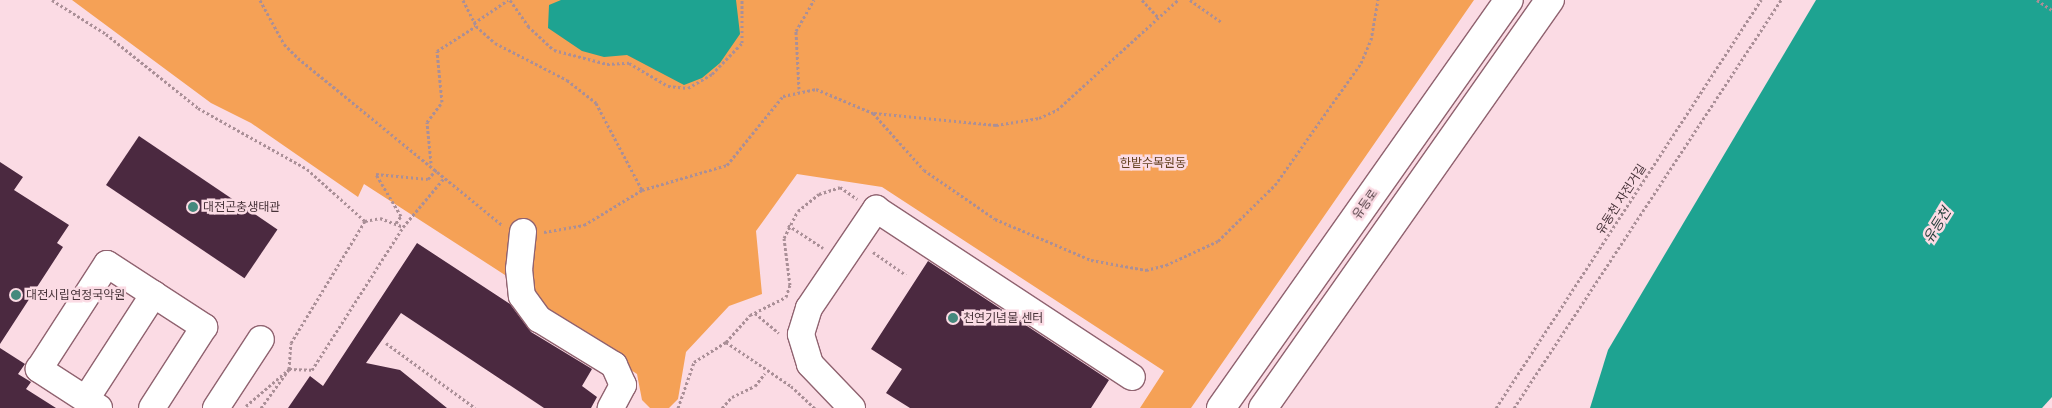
<!DOCTYPE html>
<meta charset="utf-8">
<style>
body{margin:0}
#map{position:relative;width:2052px;height:408px;overflow:hidden;background:#fbdbe4;font-family:"Noto Sans","Noto Sans KR",sans-serif}
div>[style]{position:absolute}
[style*='--x']{left:calc(var(--x)*1px);top:calc(var(--y)*1px);width:calc(var(--w)*1px);rotate:calc(var(--a)*1deg)}
.green>*{inset:0;background:#f5a156}
.water>*{inset:0;background:#1ea391}
.building>*{inset:0;background:#4b2940;transform-origin:0 0}
.path>*{height:3px;margin-top:-1.5px;transform-origin:0;background:repeating-linear-gradient(90deg,#aa8f97 0 2.5px,transparent 0 5px)}
.roads{filter:drop-shadow(1px 0 #906370) drop-shadow(-1px 0 #906370) drop-shadow(0 1px #906370) drop-shadow(0 -1px #906370)}
.minor>*{height:26px;margin:-13px;padding:0 13px;transform-origin:13px;border-radius:13px;background:#fff}
.major>*{height:28px;margin:-14px;padding:0 14px;transform-origin:14px;border-radius:14px;background:#fff}
.dots>*{width:14px;height:14px;translate:-50% -50%;box-sizing:border-box;border:2px solid #fbdbe4;border-radius:50%}
span{translate:-50% -50%;white-space:nowrap;text-align:center;line-height:1.15;-webkit-text-stroke:5px #fbdbe4;paint-order:stroke}
.park-label{font-size:12px;color:#644121}
.street-label{font-size:12px;color:#473339}
.poi-label{font-size:12px;color:#473339}
.left{translate:0 -50%;text-align:left}
.water-label{font-size:14px;color:#253f3a;font-style:italic}
</style>
<div id="map">
<div class="green">
<div style="clip-path:polygon(72px 0,1474px 0,1191px 408px,1140px 408px,1164px 371px,882px 187px,797px 174px,756px 231px,762px 294px,729px 306px,686px 352px,678px 399px,669px 408px,650px 408px,642px 400px,637px 374px,561px 324px,533px 293px,364px 184px,358px 197px,251px 123px,211px 103px)"></div>
</div>
<div class="water">
<div style="clip-path:polygon(561px 0,736px 0,740px 34px,720px 63px,702px 78px,684px 85px,627px 55px,604px 57px,582px 51px,548px 28px,549px 5px)"></div>
<div style="clip-path:polygon(1816px 0,2052px 0,2052px 397px,2042px 408px,1590px 408px,1608px 350px)"></div>
</div>
<div class="building">
<div style="left:139px;top:136px;width:167px;height:59px;rotate:34deg"></div>
<div style="clip-path:polygon(0 162px,23px 177px,14px 190px,69px 225px,57px 243px,63px 247px,0 344px)"></div>
<div style="clip-path:polygon(417px 243px,510px 304px,531px 332px,592px 369px,582px 386px,597px 397px,591px 408px,544px 408px,401px 313px,366px 363px,400px 370px,447px 408px,288px 408px,310px 376px,323px 386px)"></div>
<div style="clip-path:polygon(928px 261px,1109px 380px,1091px 408px,910px 408px,886px 393px,902px 369px,871px 349px)"></div>
<div style="clip-path:polygon(0 348px,25px 364px,18px 374px,31px 382px,26px 389px,56px 408px,0 408px)"></div>
</div>
<div class="path">
<div style="--x:52;--y:0;--w:64;--a:32.2"></div>
<div style="--x:106;--y:34;--w:118;--a:38.8"></div>
<div style="--x:198;--y:108;--w:125;--a:29.2"></div>
<div style="--x:307;--y:169;--w:78;--a:41.9"></div>
<div style="--x:260;--y:0;--w:50;--a:61.4"></div>
<div style="--x:284;--y:44;--w:20;--a:45"></div>
<div style="--x:298;--y:58;--w:264;--a:39.3"></div>
<div style="--x:463;--y:0;--w:29;--a:63"></div>
<div style="--x:476;--y:26;--w:25;--a:42"></div>
<div style="--x:495;--y:43;--w:81;--a:27.2"></div>
<div style="--x:567;--y:80;--w:37;--a:38"></div>
<div style="--x:596;--y:103;--w:98;--a:62.1"></div>
<div style="--x:510;--y:0;--w:32;--a:55"></div>
<div style="--x:528;--y:26;--w:35;--a:43"></div>
<div style="--x:554;--y:50;--w:55;--a:14.8"></div>
<div style="--x:607;--y:64;--w:22;--a:-3"></div>
<div style="--x:629;--y:63;--w:45;--a:30.5"></div>
<div style="--x:668;--y:86;--w:20;--a:6"></div>
<div style="--x:688;--y:88;--w:28;--a:-30"></div>
<div style="--x:712;--y:74;--w:43;--a:-45.9"></div>
<div style="--x:742;--y:43;--w:43;--a:-90"></div>
<div style="--x:1142;--y:0;--w:23;--a:47"></div>
<div style="--x:1190;--y:0;--w:39;--a:35"></div>
<div style="--x:2037;--y:0;--w:18;--a:34"></div>
<div style="--x:474;--y:23;--w:41;--a:-34.1"></div>
<div style="--x:799;--y:89;--w:58;--a:-93"></div>
<div style="--x:796;--y:31;--w:36;--a:-60"></div>
<div style="--x:874;--y:113;--w:123;--a:5.6"></div>
<div style="--x:996;--y:125;--w:44;--a:-9.2"></div>
<div style="--x:1039;--y:118;--w:20;--a:-24"></div>
<div style="--x:1057;--y:110;--w:164;--a:-42.3"></div>
<div style="--x:431;--y:163;--w:41;--a:-95.6"></div>
<div style="--x:427;--y:122;--w:25;--a:-53"></div>
<div style="--x:442;--y:102;--w:51;--a:-95.6"></div>
<div style="--x:437;--y:51;--w:46;--a:-32.7"></div>
<div style="--x:396;--y:223;--w:9;--a:-54"></div>
<div style="--x:401;--y:216;--w:49;--a:-120.8"></div>
<div style="--x:376;--y:174;--w:52;--a:5.5"></div>
<div style="--x:428;--y:179;--w:13;--a:-48"></div>
<div style="--x:788;--y:225;--w:42;--a:33.3"></div>
<div style="--x:544;--y:232;--w:41;--a:-9.9"></div>
<div style="--x:584;--y:225;--w:68;--a:-31.1"></div>
<div style="--x:642;--y:190;--w:89;--a:-16.4"></div>
<div style="--x:727;--y:165;--w:89;--a:-50.9"></div>
<div style="--x:783;--y:96;--w:34;--a:-12"></div>
<div style="--x:816;--y:89;--w:62;--a:22.8"></div>
<div style="--x:873;--y:113;--w:76;--a:48.2"></div>
<div style="--x:924;--y:170;--w:86;--a:34.6"></div>
<div style="--x:995;--y:219;--w:104;--a:23.1"></div>
<div style="--x:1091;--y:260;--w:56;--a:10.3"></div>
<div style="--x:1146;--y:270;--w:21;--a:-14"></div>
<div style="--x:1166;--y:265;--w:57;--a:-24.8"></div>
<div style="--x:1218;--y:241;--w:80;--a:-44.5"></div>
<div style="--x:1275;--y:185;--w:149;--a:-54.8"></div>
<div style="--x:1361;--y:63;--w:25;--a:-67"></div>
<div style="--x:1371;--y:40;--w:41;--a:-80.1"></div>
<div style="--x:873;--y:252;--w:40;--a:34.9"></div>
<div style="--x:755;--y:313;--w:31;--a:40"></div>
<div style="--x:726;--y:342;--w:78;--a:34.1"></div>
<div style="--x:791;--y:386;--w:33;--a:43"></div>
<div style="--x:386;--y:343;--w:110;--a:36.1"></div>
<div style="--x:246;--y:406;--w:57;--a:-40.7"></div>
<div style="--x:289;--y:369;--w:26;--a:-86"></div>
<div style="--x:291;--y:343;--w:143;--a:-58.8"></div>
<div style="--x:365;--y:221;--w:15;--a:-11"></div>
<div style="--x:380;--y:218;--w:25;--a:21"></div>
<div style="--x:403;--y:227;--w:65;--a:-50"></div>
<div style="--x:261;--y:408;--w:48;--a:-54.3"></div>
<div style="--x:289;--y:369;--w:23;--a:2"></div>
<div style="--x:312;--y:370;--w:169;--a:-57.5"></div>
<div style="--x:678;--y:408;--w:49;--a:-70.8"></div>
<div style="--x:694;--y:362;--w:38;--a:-32"></div>
<div style="--x:726;--y:342;--w:36;--a:-48"></div>
<div style="--x:750;--y:315;--w:40;--a:-26.6"></div>
<div style="--x:786;--y:297;--w:13;--a:-72"></div>
<div style="--x:790;--y:285;--w:47;--a:-97.3"></div>
<div style="--x:784;--y:238;--w:30;--a:-63"></div>
<div style="--x:798;--y:211;--w:27;--a:-39"></div>
<div style="--x:819;--y:194;--w:22;--a:-18"></div>
<div style="--x:840;--y:187;--w:21;--a:35"></div>
<div style="--x:722;--y:408;--w:15;--a:-48"></div>
<div style="--x:732;--y:397;--w:25;--a:-26"></div>
<div style="--x:755;--y:386;--w:16;--a:-52"></div>
<div style="--x:1496;--y:408;--w:487;--a:-57"></div>
<div style="--x:1514;--y:408;--w:488;--a:-56.8"></div>
</div>
<div class="roads">
<div class="minor">
<div style="--x:523;--y:232;--w:37;--a:96"></div>
<div style="--x:519;--y:269;--w:27;--a:84"></div>
<div style="--x:522;--y:296;--w:29;--a:54"></div>
<div style="--x:539;--y:319;--w:88;--a:31.5"></div>
<div style="--x:614;--y:365;--w:22;--a:66"></div>
<div style="--x:623;--y:385;--w:26;--a:118"></div>
<div style="--x:86;--y:399;--w:125;--a:-57.1"></div>
<div style="--x:99;--y:408;--w:72;--a:-147"></div>
<div style="--x:39;--y:369;--w:125;--a:-57.1"></div>
<div style="--x:107;--y:264;--w:116;--a:33"></div>
<div style="--x:204;--y:327;--w:96;--a:122.7"></div>
<div style="--x:216;--y:408;--w:82;--a:-56.9"></div>
<div style="--x:852;--y:408;--w:61;--a:-133.7"></div>
<div style="--x:810;--y:364;--w:31;--a:-107"></div>
<div style="--x:801;--y:334;--w:27;--a:-73"></div>
<div style="--x:809;--y:308;--w:120;--a:-55.9"></div>
<div style="--x:876;--y:209;--w:306;--a:33.3"></div>
</div>
<div class="major">
<div style="--x:1221;--y:408;--w:499;--a:-54.8"></div>
<div style="--x:1263;--y:408;--w:499;--a:-54.9"></div>
</div>
</div>
<div class="dots">
<div style="left:193px;top:207px;background:#45897d"></div>
<div style="left:16px;top:295px;background:#45897d"></div>
<div style="left:953px;top:318px;background:#45897d"></div>
</div>
<div class="park-label">
<span style="left:1153px;top:163px">한밭수목원동</span>
</div>
<div class="street-label">
<span style="left:1621px;top:199px;rotate:-57deg">유동천 자전거길</span>
<span style="left:1365px;top:204px;rotate:-55deg">유등로</span>
</div>
<div class="poi-label">
<span class="left" style="left:203px;top:207px">대전곤충생태관</span>
<span class="left" style="left:26px;top:295px">대전시립연정국악원</span>
<span class="left" style="left:963px;top:318px">천연기념물 센터</span>
</div>
<div class="water-label">
<span style="left:1937px;top:225px;rotate:-58deg">유등천</span>
</div>
</div>
